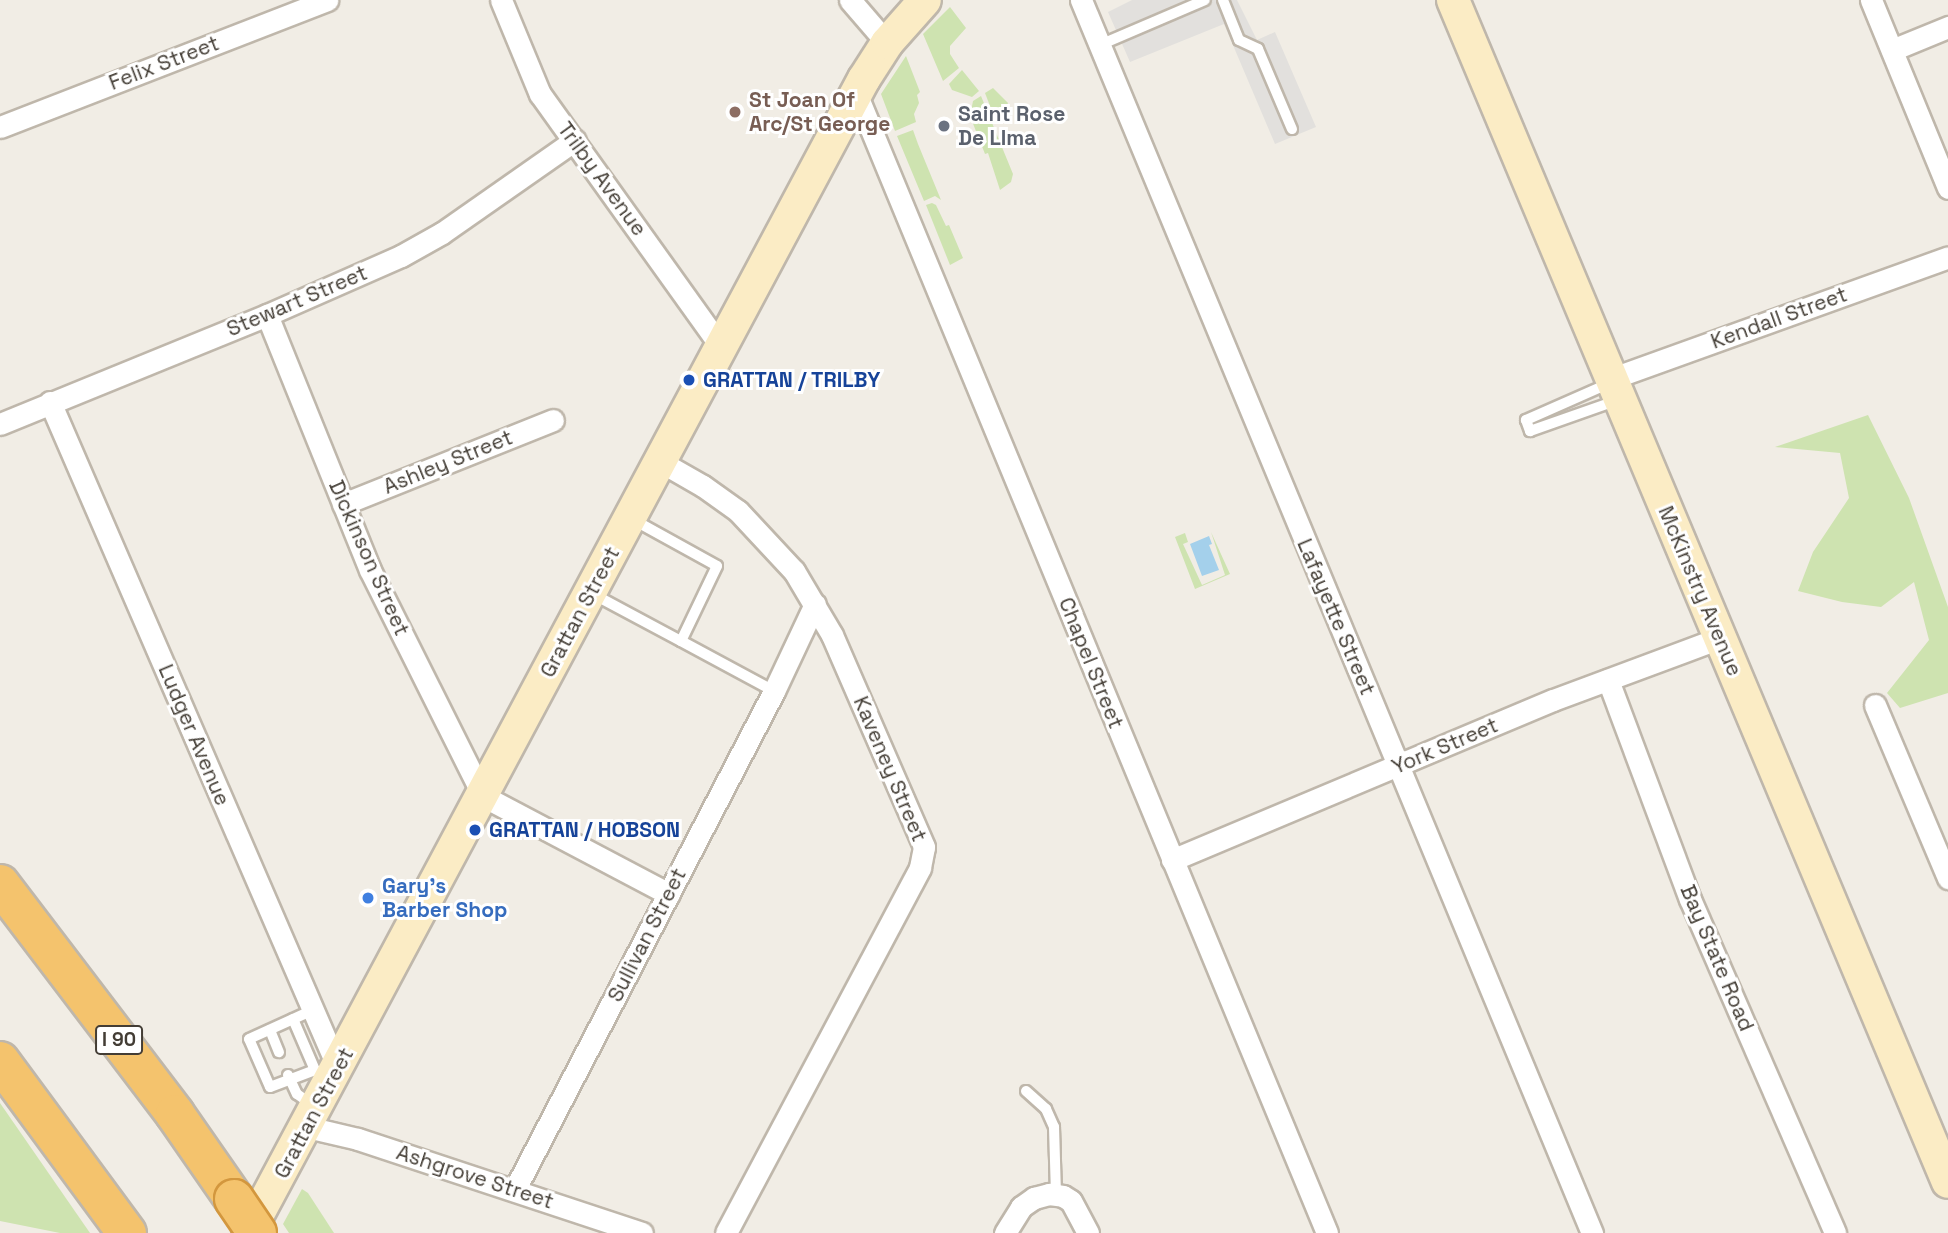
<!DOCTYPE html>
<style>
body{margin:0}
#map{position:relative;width:1948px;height:1233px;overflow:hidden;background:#f1ede5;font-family:"Space Grotesk",sans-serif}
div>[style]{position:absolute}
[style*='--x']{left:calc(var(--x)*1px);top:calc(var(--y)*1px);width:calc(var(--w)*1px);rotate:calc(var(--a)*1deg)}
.green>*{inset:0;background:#cee3b0}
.parking>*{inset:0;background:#e2e0dd}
.water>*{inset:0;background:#a4d0eb}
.roads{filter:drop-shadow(2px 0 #bfb7ab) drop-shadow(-2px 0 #bfb7ab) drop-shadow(0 2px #bfb7ab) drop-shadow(0 -2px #bfb7ab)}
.lane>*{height:10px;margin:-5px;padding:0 5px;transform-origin:5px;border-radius:5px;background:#fff}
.street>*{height:21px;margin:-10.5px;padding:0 10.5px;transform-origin:10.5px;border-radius:10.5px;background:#fff}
.secondary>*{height:32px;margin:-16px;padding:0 16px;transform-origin:16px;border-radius:16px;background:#fbecc5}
.highway>*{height:38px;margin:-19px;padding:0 19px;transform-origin:19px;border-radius:19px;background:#f4c36d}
.bridges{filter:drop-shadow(2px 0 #d3973e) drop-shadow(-2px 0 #d3973e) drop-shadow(0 2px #d3973e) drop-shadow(0 -2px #d3973e)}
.highway-bridge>*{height:38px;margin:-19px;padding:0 19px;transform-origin:19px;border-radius:19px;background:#f4c36d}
.dots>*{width:19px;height:19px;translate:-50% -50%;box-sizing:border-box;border:4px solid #fff;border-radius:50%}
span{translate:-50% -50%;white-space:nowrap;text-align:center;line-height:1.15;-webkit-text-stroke:6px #fff;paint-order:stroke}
.shield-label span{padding:2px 5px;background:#fff;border:2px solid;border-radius:5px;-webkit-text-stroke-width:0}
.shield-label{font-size:19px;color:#433d35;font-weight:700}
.street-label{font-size:21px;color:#433d35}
.education-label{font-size:21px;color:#785e54;font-weight:700}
.left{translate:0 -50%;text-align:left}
.worship-label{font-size:21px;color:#5b616d;font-weight:700}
.transit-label{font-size:21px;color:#164399;font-weight:700}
.shop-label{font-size:21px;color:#366cbe;font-weight:700}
</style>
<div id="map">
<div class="green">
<div style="clip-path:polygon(950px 7px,966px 28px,950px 46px,950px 54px,959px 68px,943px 81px,923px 34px)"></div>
<div style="clip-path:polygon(906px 56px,920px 92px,917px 95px,919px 103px,914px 114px,916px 122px,895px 131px,881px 94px)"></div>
<div style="clip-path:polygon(962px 70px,979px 91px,972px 97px,952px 90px,949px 84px)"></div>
<div style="clip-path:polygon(993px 88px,1008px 103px,997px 124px,985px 93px)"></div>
<div style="clip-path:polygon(981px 96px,1013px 174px,1011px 182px,1000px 190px,988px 153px,985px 154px,970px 116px,973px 101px)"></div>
<div style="clip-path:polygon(913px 130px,918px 144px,941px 200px,935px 196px,924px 201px,897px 136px)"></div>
<div style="clip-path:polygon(932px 203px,936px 205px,946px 226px,949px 225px,963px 258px,950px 265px,926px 205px)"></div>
<div style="clip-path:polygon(1868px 415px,1909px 498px,1948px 607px,1948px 693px,1900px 708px,1887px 693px,1929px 640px,1914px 582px,1881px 607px,1842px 602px,1798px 591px,1813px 552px,1849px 498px,1840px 453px,1775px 447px)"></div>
<div style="clip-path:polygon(1211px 532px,1230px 574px,1195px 589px,1175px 537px,1185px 533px,1188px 542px,1183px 544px,1202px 585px,1225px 575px)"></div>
<div style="clip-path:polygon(0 1103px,90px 1233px,60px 1233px,0 1221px)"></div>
<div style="clip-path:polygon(302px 1189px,308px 1193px,334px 1233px,289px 1233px,283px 1224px)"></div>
</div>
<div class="parking">
<div style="clip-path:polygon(1132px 0,1237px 0,1257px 40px,1275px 32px,1316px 127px,1275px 144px,1224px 24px,1130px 62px,1108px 12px)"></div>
</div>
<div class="water">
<div style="clip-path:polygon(1209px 536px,1212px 544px,1209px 545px,1219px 570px,1202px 576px,1190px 544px)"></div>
</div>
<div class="roads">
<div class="lane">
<div style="--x:1223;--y:0;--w:43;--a:68.2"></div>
<div style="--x:1239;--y:40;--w:21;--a:25"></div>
<div style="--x:1258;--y:49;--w:87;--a:67"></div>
<div style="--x:1100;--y:45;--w:114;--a:-23.2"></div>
<div style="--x:1610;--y:383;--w:92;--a:156.2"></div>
<div style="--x:1526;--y:420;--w:12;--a:70"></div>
<div style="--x:1530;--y:431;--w:93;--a:-19.4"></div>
<div style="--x:632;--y:519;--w:97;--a:28.9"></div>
<div style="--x:717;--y:566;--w:83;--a:115.6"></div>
<div style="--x:681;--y:641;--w:106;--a:28.3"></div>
<div style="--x:591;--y:593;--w:102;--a:28.1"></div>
<div style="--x:293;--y:1019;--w:56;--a:66.7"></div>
<div style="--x:315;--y:1070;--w:48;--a:159.3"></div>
<div style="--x:270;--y:1087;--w:52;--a:-113.6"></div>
<div style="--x:249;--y:1039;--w:70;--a:-24.4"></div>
<div style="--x:270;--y:1030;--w:24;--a:68"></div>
<div style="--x:288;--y:1075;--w:21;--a:65"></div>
<div style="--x:297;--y:1094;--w:21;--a:35"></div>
<div style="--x:1026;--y:1091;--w:27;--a:42"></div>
<div style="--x:1046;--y:1109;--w:20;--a:66"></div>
<div style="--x:1054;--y:1127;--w:67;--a:88.3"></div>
</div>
<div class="street">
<div style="--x:501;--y:0;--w:102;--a:67.5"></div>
<div style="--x:540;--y:94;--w:312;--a:54.4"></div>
<div style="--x:850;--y:0;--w:57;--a:49.3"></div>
<div style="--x:1081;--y:0;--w:1335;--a:67.49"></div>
<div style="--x:1871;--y:0;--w:203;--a:67.7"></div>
<div style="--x:1892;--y:50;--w:61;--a:-22.3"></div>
<div style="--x:856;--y:93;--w:1233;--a:67.55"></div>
<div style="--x:0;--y:127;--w:351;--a:-21.2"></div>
<div style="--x:267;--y:315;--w:275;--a:68"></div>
<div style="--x:370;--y:570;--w:253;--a:63.4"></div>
<div style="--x:483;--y:796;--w:210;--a:27.8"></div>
<div style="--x:1610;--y:379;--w:359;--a:-19.8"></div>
<div style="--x:50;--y:402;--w:726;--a:66.61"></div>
<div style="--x:0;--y:424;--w:288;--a:-22.2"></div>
<div style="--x:267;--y:315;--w:146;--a:-23.8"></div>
<div style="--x:401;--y:256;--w:47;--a:-29.3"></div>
<div style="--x:442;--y:233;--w:162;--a:-35"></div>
<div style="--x:661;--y:462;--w:48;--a:29.7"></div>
<div style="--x:703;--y:486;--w:43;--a:35.5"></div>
<div style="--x:738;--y:511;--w:82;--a:47"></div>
<div style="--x:794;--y:571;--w:74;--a:59.3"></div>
<div style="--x:832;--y:635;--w:231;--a:66.5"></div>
<div style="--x:924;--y:847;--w:21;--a:101"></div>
<div style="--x:920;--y:868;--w:413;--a:118"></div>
<div style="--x:343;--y:504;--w:226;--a:-21.8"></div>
<div style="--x:1608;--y:680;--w:234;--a:69.5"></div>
<div style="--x:1690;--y:899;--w:364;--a:66.5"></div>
<div style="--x:1875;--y:705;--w:188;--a:67.1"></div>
<div style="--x:1172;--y:860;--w:413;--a:-22.8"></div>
<div style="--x:1553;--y:700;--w:178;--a:-20.4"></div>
<div style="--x:307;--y:1127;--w:52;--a:13.2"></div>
<div style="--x:358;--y:1139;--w:299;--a:18.3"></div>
<div style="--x:515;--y:1189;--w:561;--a:-62.52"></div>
<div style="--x:774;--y:691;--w:96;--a:-64.8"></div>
<div style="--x:1005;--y:1233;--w:31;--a:-58"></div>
<div style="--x:1021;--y:1207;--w:16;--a:-35"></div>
<div style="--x:1034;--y:1198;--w:16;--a:-15"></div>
<div style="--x:1049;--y:1194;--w:14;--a:8"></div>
<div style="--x:1063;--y:1196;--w:9;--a:32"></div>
<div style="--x:1071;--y:1201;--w:36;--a:62"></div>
</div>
<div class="secondary">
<div style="--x:1453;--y:0;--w:1281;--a:67.28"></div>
<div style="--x:248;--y:1233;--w:1308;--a:-61.91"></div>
<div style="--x:864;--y:79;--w:43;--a:-57.4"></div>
<div style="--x:887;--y:43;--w:57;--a:-48.5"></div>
</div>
<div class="highway">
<div style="--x:0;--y:884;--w:289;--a:52.7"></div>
<div style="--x:175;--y:1114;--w:103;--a:55.2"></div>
<div style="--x:0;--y:1061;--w:214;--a:53.6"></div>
</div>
</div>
<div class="bridges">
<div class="highway-bridge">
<div style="--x:234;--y:1199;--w:41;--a:55.9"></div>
</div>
</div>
<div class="dots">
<div style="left:735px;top:112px;background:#8d6e63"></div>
<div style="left:944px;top:126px;background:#6b7280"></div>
<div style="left:689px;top:380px;background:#1a4fb4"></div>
<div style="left:475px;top:830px;background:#1a4fb4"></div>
<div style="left:368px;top:898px;background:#3f7fe0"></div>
</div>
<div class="shield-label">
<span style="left:119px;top:1040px">I 90</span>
</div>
<div class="street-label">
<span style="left:164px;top:63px;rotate:-21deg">Felix Street</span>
<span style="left:602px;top:179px;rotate:54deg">Trilby Avenue</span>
<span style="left:297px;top:301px;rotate:-23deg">Stewart Street</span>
<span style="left:1779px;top:318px;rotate:-20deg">Kendall Street</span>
<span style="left:448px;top:462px;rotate:-22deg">Ashley Street</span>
<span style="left:369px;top:558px;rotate:66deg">Dickinson Street</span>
<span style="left:1700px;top:591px;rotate:67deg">McKinstry Avenue</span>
<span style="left:580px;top:612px;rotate:-62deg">Grattan Street</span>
<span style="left:1336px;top:617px;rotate:67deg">Lafayette Street</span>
<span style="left:1091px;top:663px;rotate:68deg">Chapel Street</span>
<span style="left:194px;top:735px;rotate:67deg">Ludger Avenue</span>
<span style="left:1445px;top:746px;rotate:-23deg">York Street</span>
<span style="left:890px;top:769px;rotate:67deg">Kaveney Street</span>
<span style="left:647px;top:935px;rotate:-63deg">Sullivan Street</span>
<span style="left:1717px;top:958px;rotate:67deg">Bay State Road</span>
<span style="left:314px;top:1113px;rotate:-62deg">Grattan Street</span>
<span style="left:475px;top:1177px;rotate:18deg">Ashgrove Street</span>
</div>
<div class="education-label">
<span class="left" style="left:749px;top:112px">St Joan Of<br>Arc/St George</span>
</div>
<div class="worship-label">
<span class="left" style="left:958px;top:126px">Saint Rose<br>De LIma</span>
</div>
<div class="transit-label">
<span class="left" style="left:703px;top:380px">GRATTAN / TRILBY</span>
<span class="left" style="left:489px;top:830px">GRATTAN / HOBSON</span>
</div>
<div class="shop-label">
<span class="left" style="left:382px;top:898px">Gary's<br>Barber Shop</span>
</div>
</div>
